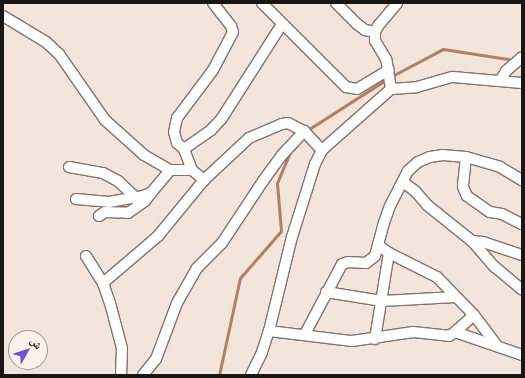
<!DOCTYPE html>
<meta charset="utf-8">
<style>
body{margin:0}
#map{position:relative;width:525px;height:378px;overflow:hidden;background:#f3e4dc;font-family:Ubuntu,"Noto Naskh Arabic",sans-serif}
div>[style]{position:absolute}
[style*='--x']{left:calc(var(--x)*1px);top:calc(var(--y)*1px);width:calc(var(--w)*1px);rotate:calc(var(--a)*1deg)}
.stream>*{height:3px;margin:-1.5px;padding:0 1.5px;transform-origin:1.5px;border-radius:1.5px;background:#b17f64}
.roads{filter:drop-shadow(1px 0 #81746d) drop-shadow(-1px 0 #81746d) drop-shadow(0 1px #81746d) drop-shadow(0 -1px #81746d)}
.street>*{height:10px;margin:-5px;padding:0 5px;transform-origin:5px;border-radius:5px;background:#fff}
span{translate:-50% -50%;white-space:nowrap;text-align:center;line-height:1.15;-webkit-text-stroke:4px #fef1eb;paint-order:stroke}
.frame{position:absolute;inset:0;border:4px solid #1b1613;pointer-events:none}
.north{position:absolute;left:8px;top:330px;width:40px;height:40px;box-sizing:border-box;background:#fef1eb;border:1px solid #a39995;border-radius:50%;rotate:51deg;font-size:11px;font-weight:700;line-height:16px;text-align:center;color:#1b1613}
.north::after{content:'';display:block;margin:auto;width:14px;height:18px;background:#6854cd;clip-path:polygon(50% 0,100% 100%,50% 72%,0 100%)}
</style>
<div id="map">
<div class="stream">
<div style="--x:392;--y:76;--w:58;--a:-27.9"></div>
<div style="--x:443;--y:49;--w:72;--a:8.8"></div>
<div style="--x:306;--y:131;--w:96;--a:-32.7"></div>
<div style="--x:219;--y:375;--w:99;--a:-77.8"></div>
<div style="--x:240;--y:278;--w:62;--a:-48.9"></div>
<div style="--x:281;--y:231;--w:48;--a:-94.8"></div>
<div style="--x:277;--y:183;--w:34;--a:-67"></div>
</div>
<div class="roads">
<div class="street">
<div style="--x:262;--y:3;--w:119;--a:45"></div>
<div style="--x:346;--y:87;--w:11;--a:10"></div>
<div style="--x:357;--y:89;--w:37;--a:-31"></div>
<div style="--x:336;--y:3;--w:30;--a:45"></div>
<div style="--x:357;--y:24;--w:10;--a:37"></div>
<div style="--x:365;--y:30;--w:10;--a:11"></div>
<div style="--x:3;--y:16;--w:50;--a:31.2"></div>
<div style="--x:46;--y:42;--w:18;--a:43"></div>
<div style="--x:59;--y:54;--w:80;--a:55.1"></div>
<div style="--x:105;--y:120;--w:52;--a:41.9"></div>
<div style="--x:144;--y:155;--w:30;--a:30"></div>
<div style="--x:170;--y:170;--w:22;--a:0"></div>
<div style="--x:192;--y:170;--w:16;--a:40"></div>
<div style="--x:500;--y:81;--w:12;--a:-59"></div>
<div style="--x:506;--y:71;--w:21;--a:-41"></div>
<div style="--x:391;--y:89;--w:30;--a:-99"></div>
<div style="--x:386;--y:59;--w:21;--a:-121"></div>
<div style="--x:375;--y:41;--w:9;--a:-90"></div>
<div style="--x:375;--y:32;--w:7;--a:-63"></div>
<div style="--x:378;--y:26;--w:30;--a:-50"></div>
<div style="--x:184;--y:149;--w:9;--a:-139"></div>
<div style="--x:177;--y:143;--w:11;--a:-105"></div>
<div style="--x:174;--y:132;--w:14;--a:-78"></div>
<div style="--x:177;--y:118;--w:60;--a:-53.1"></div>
<div style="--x:213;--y:70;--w:43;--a:-62.2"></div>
<div style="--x:233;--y:32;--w:6;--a:-108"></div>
<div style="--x:231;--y:26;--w:29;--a:-128"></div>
<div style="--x:466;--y:157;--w:30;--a:96"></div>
<div style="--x:463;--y:187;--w:10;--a:66"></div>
<div style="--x:467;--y:196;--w:28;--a:35"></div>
<div style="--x:490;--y:212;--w:12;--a:9"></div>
<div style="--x:502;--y:214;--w:22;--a:27"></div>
<div style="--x:69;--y:167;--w:35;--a:10"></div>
<div style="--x:103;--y:173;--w:17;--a:28"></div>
<div style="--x:118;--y:181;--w:25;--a:43"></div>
<div style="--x:192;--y:170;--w:22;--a:-111"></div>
<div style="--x:184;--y:149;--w:33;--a:-35"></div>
<div style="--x:211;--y:130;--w:16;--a:-47"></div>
<div style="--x:222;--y:118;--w:112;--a:-57.4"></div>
<div style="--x:403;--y:182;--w:15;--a:37"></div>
<div style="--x:415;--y:191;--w:18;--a:49"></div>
<div style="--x:427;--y:205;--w:58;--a:38.7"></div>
<div style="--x:472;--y:241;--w:11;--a:5"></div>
<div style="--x:483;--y:242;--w:41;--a:18.4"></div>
<div style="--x:76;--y:199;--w:33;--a:5"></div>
<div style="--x:109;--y:202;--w:35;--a:-10"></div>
<div style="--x:143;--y:196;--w:9;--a:-21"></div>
<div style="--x:151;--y:193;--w:30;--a:-50"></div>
<div style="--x:99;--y:216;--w:7;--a:-34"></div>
<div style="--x:105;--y:212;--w:23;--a:2"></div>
<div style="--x:128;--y:213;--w:21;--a:-35"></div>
<div style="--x:145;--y:201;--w:10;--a:-53"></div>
<div style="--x:472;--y:241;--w:35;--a:49"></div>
<div style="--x:495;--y:267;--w:35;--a:40"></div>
<div style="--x:378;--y:245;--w:14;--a:36"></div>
<div style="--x:389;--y:253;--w:54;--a:26.6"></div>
<div style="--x:437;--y:277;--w:53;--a:45.8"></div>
<div style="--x:474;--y:315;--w:39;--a:53"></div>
<div style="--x:86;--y:256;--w:32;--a:58"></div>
<div style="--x:103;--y:283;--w:21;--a:71"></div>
<div style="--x:110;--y:303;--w:47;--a:75.1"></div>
<div style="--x:122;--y:348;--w:27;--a:92"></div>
<div style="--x:103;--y:283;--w:72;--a:-40.5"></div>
<div style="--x:158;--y:236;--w:72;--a:-50.6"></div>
<div style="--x:204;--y:180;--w:62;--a:-43"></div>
<div style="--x:249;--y:138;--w:36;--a:-23"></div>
<div style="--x:282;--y:124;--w:6;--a:-9"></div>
<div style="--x:288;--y:123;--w:18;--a:27"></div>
<div style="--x:304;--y:131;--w:26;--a:47"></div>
<div style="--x:326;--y:292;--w:57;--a:9.1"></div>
<div style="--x:382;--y:301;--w:74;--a:-3.1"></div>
<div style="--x:269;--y:331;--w:84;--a:6.9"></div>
<div style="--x:352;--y:341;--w:62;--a:-8.4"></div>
<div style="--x:413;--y:332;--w:36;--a:6"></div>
<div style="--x:449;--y:336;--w:7;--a:-34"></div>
<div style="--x:455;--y:332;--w:25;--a:-42"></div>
<div style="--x:455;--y:332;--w:71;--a:18.9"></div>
<div style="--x:305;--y:334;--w:79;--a:-62.1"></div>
<div style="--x:342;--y:264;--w:6;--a:-18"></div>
<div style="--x:348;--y:262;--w:18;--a:3"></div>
<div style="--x:366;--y:263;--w:11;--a:-38"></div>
<div style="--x:375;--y:256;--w:34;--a:-75"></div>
<div style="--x:384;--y:223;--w:18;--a:-71"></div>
<div style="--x:390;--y:206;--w:39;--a:-63"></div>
<div style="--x:408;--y:171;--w:13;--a:-42"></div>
<div style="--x:418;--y:162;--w:13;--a:-23"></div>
<div style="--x:430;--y:157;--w:13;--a:-9"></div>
<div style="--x:443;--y:155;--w:23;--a:5"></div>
<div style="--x:466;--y:157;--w:35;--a:16"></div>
<div style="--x:500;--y:167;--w:26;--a:31"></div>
<div style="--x:375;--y:339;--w:87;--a:-80.8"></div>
<div style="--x:143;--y:375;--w:21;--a:-51"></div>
<div style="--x:156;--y:359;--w:60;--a:-69.4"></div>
<div style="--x:177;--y:303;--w:40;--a:-60.3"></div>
<div style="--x:197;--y:268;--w:35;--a:-45"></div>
<div style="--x:222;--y:243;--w:74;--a:-56.5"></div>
<div style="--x:263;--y:181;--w:32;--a:-54"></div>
<div style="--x:282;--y:155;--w:33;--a:-47"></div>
<div style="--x:251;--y:375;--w:25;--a:-64"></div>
<div style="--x:262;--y:352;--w:22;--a:-72"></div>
<div style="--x:269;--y:331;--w:97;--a:-76.3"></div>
<div style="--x:292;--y:237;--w:77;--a:-72.5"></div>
<div style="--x:315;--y:164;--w:16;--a:-63"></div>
<div style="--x:322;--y:150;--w:92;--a:-41.5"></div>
<div style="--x:391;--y:89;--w:26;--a:-4"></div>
<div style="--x:417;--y:87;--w:37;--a:-16"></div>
<div style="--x:453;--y:77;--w:69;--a:5"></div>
</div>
</div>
<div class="frame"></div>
<div class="north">ش</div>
</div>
